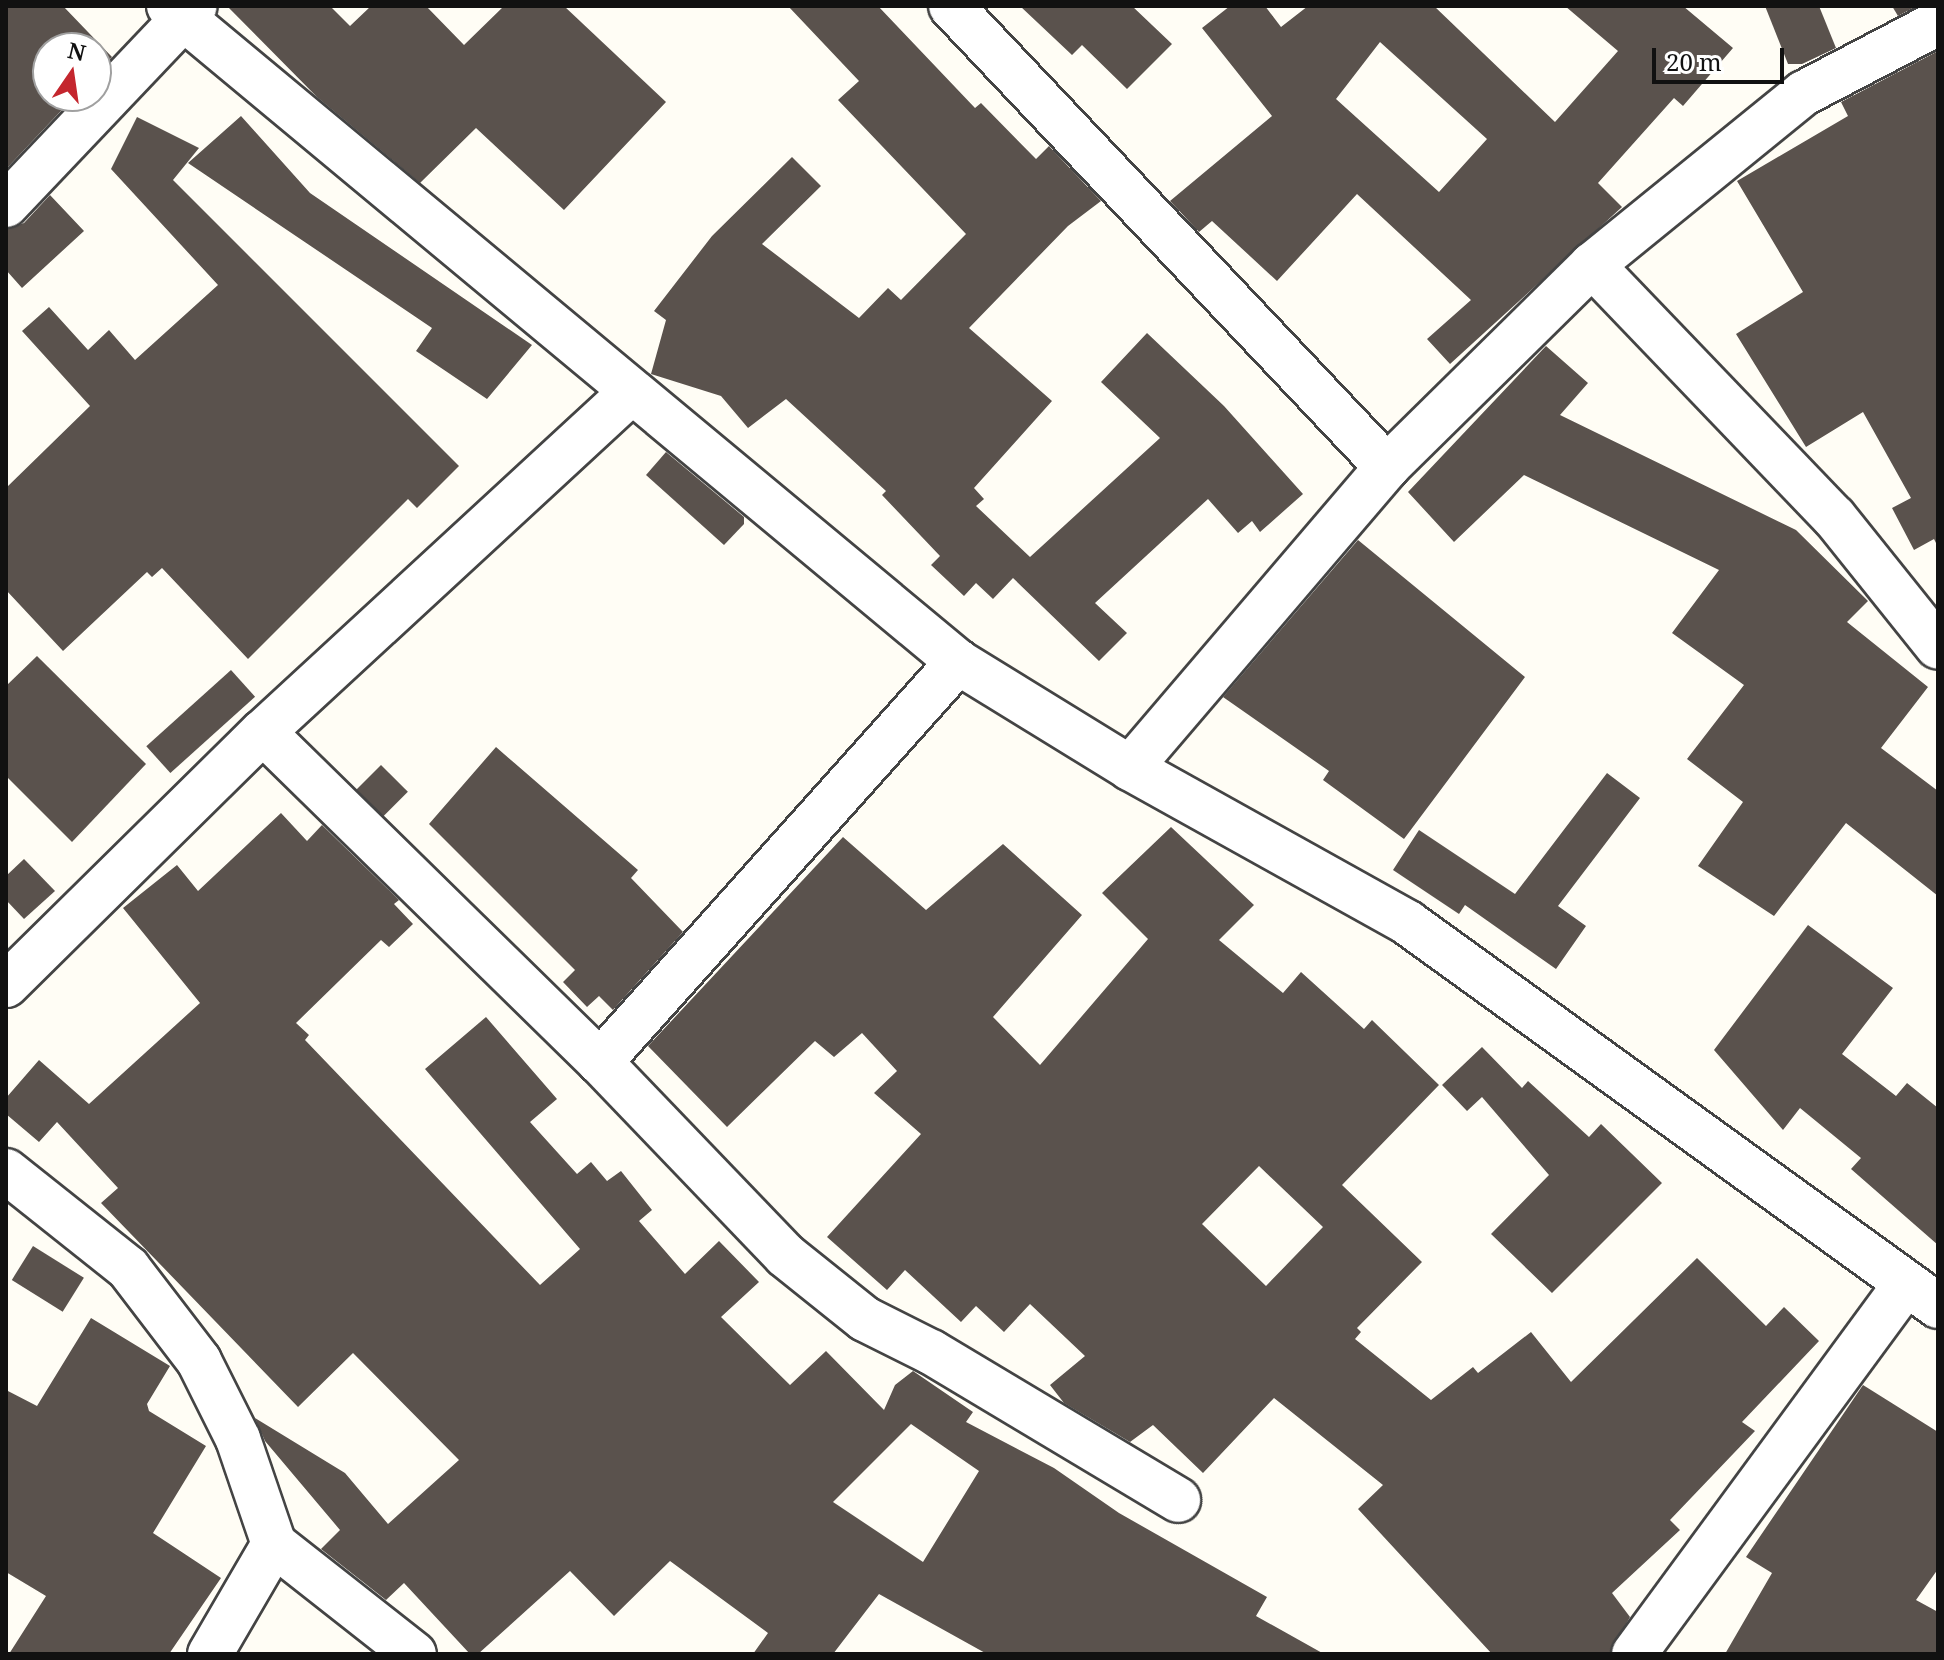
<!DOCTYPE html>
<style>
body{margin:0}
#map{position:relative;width:1944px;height:1660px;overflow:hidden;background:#fffdf5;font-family:"Noto Serif",serif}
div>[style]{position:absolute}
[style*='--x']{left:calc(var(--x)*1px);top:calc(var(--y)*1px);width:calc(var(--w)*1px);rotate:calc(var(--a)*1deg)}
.building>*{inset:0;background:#5a524d;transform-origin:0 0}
.roads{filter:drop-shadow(2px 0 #444) drop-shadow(-2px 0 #444) drop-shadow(0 2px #444) drop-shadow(0 -2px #444)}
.minor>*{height:44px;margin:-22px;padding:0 22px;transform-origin:22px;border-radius:22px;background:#fff}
span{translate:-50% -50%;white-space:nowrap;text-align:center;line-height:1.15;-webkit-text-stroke:8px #fff;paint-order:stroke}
.frame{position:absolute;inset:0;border:8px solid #111;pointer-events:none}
.north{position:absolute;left:32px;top:32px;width:80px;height:80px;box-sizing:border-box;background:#fff;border:2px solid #a0a0a0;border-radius:50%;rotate:13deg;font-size:22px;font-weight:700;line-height:32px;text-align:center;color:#111}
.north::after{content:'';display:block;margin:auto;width:28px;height:36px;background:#c4262e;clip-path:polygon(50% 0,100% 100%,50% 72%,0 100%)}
.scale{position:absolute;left:1652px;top:48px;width:132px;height:36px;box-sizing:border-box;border:4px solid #111;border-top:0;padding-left:10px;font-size:24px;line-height:28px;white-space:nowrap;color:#111;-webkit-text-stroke:6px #fff;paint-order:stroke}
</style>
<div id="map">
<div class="building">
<div style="clip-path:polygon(6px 6px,63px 6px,112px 57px,96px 74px,96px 48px,48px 48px,48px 96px,75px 96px,6px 169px)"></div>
<div style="clip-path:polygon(227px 6px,330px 6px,350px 26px,371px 6px,426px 6px,464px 45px,504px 6px,564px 6px,666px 102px,564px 210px,476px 128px,420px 183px,317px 97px)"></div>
<div style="clip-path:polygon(788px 6px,878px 6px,975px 108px,981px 103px,1036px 159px,1049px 146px,1101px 201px,1068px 226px,969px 328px,1052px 401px,974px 488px,984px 499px,976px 506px,1030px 557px,1160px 438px,1101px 382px,1147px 333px,1224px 406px,1303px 494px,1260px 532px,1252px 521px,1238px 533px,1208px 499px,1095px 603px,1127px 633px,1099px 661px,1013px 578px,993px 599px,976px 583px,964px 596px,931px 565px,940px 556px,882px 495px,886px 491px,786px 399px,748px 428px,721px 396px,651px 374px,666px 320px,654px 311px,712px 236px,792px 157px,821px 186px,762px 244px,859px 318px,888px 288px,901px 300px,966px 234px,838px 100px,859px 81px)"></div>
<div style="clip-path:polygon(1020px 6px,1132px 6px,1172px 44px,1127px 89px,1082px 45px,1072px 55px)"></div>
<div style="clip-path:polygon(evenodd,1230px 6px,1265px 6px,1281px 27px,1308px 6px,1434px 6px,1555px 122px,1618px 51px,1565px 6px,1683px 6px,1733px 48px,1683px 106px,1674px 98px,1598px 183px,1622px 207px,1450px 364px,1427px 339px,1471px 300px,1357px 194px,1277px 281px,1212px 221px,1199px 232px,1170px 201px,1272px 116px,1202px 28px,1230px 6px,1380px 42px,1487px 139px,1439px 192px,1336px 99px,1380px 42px)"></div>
<div style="clip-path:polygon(1765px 6px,1819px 6px,1836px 48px,1802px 64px,1788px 64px)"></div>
<div style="clip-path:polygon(1892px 6px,1917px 6px,1898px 16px)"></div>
<div style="clip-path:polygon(1938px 51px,1938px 547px,1934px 539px,1914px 550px,1892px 508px,1911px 498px,1863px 412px,1806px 447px,1736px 334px,1803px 292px,1737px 181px,1848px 116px,1841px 102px)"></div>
<div style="clip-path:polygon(241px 116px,310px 193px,532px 345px,487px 399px,416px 351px,432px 328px,188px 163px)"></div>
<div style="clip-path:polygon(137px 117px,199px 148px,173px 180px,459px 466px,417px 508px,408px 499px,248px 659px,162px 568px,152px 577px,147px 572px,63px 651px,6px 590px,6px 488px,90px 406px,22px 331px,49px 307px,88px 350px,109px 330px,135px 360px,218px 285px,111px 169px)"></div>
<div style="clip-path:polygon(50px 195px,84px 231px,22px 288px,6px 270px,6px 229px,24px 223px)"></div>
<div style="clip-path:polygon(1546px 346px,1588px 383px,1560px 415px,1796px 530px,1868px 601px,1847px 622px,1928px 687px,1881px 748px,1938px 791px,1938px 896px,1846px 823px,1774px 916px,1698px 866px,1743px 802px,1687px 759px,1744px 685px,1672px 633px,1719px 570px,1524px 475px,1454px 542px,1408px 492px)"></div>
<div style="clip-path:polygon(666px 452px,744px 517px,744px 524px,724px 545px,646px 475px)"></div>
<div style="clip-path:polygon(1358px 540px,1525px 677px,1404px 839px,1323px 780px,1329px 771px,1223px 697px)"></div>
<div style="clip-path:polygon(37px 656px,146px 764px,72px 842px,6px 776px,6px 686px)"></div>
<div style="left:231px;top:670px;width:36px;height:114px;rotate:48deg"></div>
<div style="clip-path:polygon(496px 747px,638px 870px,631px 878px,683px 932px,613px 1010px,599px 996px,587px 1007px,563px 982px,575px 970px,429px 824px)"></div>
<div style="left:381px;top:765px;width:38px;height:35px;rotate:45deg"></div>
<div style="clip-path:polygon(1607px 773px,1640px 798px,1558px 906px,1586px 926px,1556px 969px,1465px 905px,1459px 914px,1393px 870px,1419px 830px,1515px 894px)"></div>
<div style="clip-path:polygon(evenodd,281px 813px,307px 841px,322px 825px,399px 900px,394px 904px,413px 924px,389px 947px,381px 940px,296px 1023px,309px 1035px,305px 1040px,540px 1285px,580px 1249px,425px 1069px,486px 1017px,557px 1099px,530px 1122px,577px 1174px,591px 1162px,607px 1181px,621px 1171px,652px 1210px,639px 1221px,685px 1274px,719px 1241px,759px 1282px,721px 1317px,790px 1385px,826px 1351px,884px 1410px,895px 1385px,913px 1371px,973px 1412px,966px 1422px,1054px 1468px,1119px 1513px,1267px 1597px,1256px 1616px,1324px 1654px,987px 1654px,879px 1594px,833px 1654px,753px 1654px,768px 1633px,670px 1561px,614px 1616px,570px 1571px,478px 1654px,470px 1654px,404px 1583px,386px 1600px,321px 1549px,340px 1530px,265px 1441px,255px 1418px,345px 1473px,388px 1524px,459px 1460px,353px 1353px,298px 1407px,101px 1203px,118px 1188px,57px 1122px,39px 1142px,6px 1114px,6px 1098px,39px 1060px,89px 1104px,200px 1003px,123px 908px,177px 865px,198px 891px,281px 813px,911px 1424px,979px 1471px,923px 1562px,833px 1502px,911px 1424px)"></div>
<div style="clip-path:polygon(evenodd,1171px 827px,1254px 905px,1219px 940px,1283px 993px,1301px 972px,1364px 1029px,1372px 1020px,1439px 1085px,1342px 1185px,1422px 1262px,1357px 1328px,1361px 1332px,1355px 1339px,1431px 1400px,1473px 1367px,1478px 1373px,1531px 1332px,1571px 1382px,1697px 1258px,1766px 1326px,1784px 1307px,1819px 1341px,1742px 1422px,1755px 1431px,1670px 1520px,1680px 1530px,1612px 1593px,1630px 1617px,1609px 1654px,1492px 1654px,1358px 1509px,1383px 1485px,1274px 1398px,1203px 1473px,1153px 1425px,1130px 1442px,1064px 1403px,1050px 1385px,1085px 1356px,1030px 1304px,1004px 1332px,976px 1306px,961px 1322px,905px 1270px,887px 1290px,827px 1237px,921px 1134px,874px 1093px,897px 1071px,862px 1033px,834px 1057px,815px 1041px,727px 1127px,648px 1046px,843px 837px,926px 910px,1003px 844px,1082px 915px,993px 1017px,1040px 1065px,1148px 939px,1102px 893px,1171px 827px,1259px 1166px,1323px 1227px,1266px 1286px,1202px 1224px,1259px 1166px)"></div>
<div style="clip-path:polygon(24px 859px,55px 891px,24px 919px,6px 900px,6px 876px)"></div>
<div style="clip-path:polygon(1808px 925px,1893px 988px,1842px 1054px,1896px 1096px,1907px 1083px,1938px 1108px,1938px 1245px,1851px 1169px,1861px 1158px,1800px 1108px,1783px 1130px,1714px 1050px)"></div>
<div style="clip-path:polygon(1482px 1047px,1522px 1088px,1528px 1081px,1589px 1137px,1601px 1124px,1662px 1183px,1552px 1293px,1491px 1234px,1549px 1175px,1482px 1097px,1467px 1111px,1442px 1085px)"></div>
<div style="left:33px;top:1246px;width:60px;height:40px;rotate:32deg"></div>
<div style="clip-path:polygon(91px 1318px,170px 1366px,147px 1404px,149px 1411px,206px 1446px,153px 1533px,221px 1578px,169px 1654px,9px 1654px,46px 1596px,6px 1572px,6px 1390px,37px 1406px)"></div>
<div style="clip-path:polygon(1863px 1385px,1938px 1432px,1938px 1569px,1916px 1600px,1938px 1612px,1938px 1654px,1725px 1654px,1772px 1573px,1746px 1557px)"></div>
</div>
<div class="roads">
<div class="minor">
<div style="--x:169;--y:6;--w:1026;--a:39.74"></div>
<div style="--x:958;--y:662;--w:202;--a:31.6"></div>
<div style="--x:1130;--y:768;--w:318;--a:29.1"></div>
<div style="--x:1408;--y:923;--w:654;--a:35.85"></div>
<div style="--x:951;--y:6;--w:635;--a:46.6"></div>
<div style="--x:6;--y:205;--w:274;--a:-46.5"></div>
<div style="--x:1592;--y:265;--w:349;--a:46.2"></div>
<div style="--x:1834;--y:517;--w:166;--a:51.3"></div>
<div style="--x:263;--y:732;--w:500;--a:-42.7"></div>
<div style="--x:1130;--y:768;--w:396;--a:-49.5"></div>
<div style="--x:1387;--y:467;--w:288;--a:-44.6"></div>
<div style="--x:1592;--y:265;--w:273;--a:-39.1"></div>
<div style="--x:1804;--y:93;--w:151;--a:-27.6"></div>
<div style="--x:6;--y:985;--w:361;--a:-44.6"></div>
<div style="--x:263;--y:732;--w:472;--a:44.4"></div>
<div style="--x:600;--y:1062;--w:267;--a:46.2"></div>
<div style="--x:785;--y:1255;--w:102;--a:38.7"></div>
<div style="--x:865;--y:1319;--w:74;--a:26.6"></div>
<div style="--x:931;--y:1352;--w:288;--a:30.9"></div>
<div style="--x:600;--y:1062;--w:537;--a:-48.17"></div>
<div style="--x:6;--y:1171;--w:156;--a:38.5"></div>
<div style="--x:128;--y:1268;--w:117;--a:52.6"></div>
<div style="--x:199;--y:1361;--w:87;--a:63.4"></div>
<div style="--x:238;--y:1439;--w:111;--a:71.1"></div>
<div style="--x:274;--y:1544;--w:178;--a:38.2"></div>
<div style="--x:210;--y:1654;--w:127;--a:-59.8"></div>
<div style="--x:1634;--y:1654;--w:459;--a:-53.7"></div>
</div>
</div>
<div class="frame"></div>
<div class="north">N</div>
<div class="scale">20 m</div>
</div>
